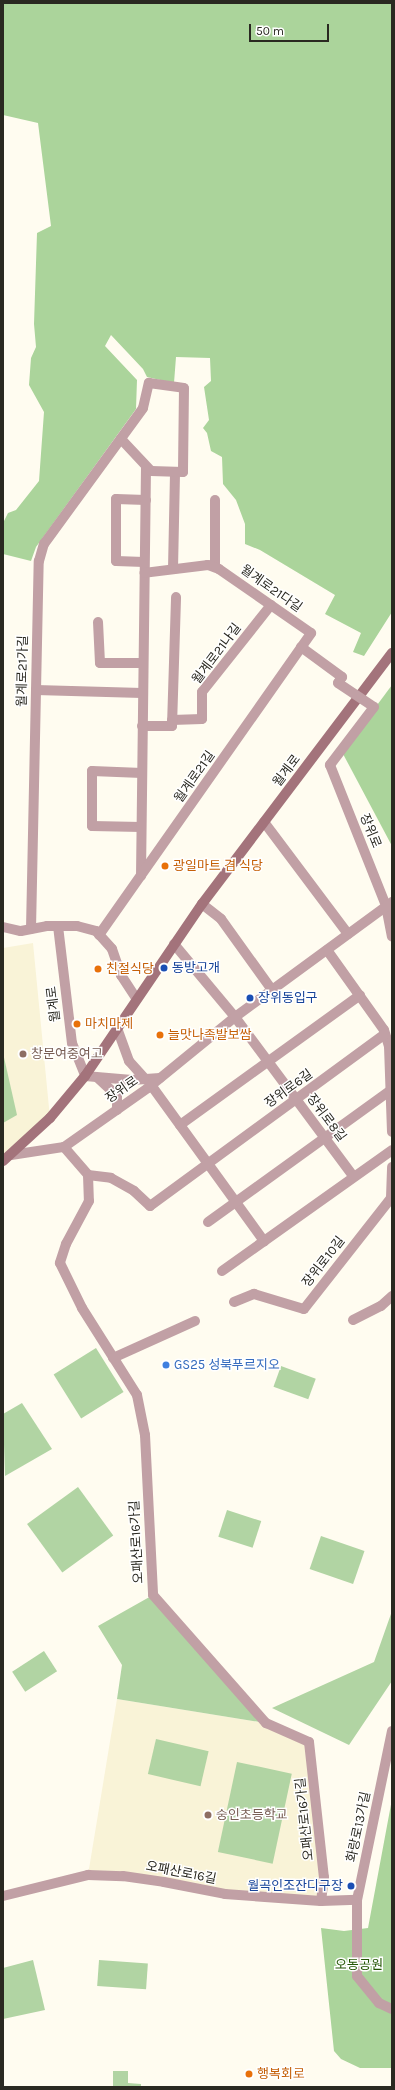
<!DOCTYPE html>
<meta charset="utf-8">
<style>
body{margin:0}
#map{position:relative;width:395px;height:2090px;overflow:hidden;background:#fffcf0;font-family:Karla,"Noto Sans KR",sans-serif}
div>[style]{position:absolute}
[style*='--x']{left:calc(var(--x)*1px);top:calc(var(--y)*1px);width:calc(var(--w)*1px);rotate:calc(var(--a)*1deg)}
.built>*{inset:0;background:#f9f3d7}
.green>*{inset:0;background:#b1d4a3;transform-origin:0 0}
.forest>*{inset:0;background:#abd49b}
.minor>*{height:10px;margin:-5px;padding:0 5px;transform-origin:5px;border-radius:5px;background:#c1a0a5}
.tertiary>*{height:10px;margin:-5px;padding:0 5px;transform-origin:5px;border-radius:5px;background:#c1a0a5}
.secondary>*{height:10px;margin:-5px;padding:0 5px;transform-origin:5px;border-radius:5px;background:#a3737b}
.minor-bridge>*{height:10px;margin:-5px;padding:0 5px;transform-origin:5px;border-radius:5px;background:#c1a0a5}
.dots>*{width:11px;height:11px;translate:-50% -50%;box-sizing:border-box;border:2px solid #fff;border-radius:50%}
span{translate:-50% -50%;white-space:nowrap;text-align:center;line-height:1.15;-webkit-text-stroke:3px #fff;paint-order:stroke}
.street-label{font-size:13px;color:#2a2921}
.food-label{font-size:13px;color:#c56008}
.left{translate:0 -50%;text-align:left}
.transit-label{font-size:13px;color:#164399}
.right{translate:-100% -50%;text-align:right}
.education-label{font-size:13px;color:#785e54}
.shop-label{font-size:13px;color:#366cbe}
.park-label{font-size:13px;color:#245504}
.frame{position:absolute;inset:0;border:4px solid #2a2921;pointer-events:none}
.scale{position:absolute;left:249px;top:24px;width:80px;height:18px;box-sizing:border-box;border:2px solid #2a2921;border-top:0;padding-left:5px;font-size:12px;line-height:14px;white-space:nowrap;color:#2a2921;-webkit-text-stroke:3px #fff;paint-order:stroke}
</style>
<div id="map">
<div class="built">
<div style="clip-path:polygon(33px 943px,50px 1118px,3px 1161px,3px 948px)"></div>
<div style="clip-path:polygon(117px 1699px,266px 1723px,309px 1742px,321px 1901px,88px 1875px)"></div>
</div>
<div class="green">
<div style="clip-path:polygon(3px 1053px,17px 1115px,3px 1123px)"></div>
<div style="left:96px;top:1348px;width:52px;height:50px;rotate:58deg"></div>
<div style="left:281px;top:1366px;width:37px;height:22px;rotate:20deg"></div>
<div style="clip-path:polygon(22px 1403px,52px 1449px,5px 1476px,3px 1414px)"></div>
<div style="left:78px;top:1487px;width:60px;height:63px;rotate:54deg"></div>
<div style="left:227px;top:1510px;width:36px;height:28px;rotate:18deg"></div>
<div style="left:321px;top:1536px;width:46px;height:35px;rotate:19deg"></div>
<div style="clip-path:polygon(153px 1595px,266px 1723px,117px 1699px,122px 1665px,98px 1626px)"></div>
<div style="clip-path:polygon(392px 1611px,392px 1681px,349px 1745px,272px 1708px,374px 1662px)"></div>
<div style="left:44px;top:1651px;width:24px;height:38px;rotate:57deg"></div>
<div style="left:156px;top:1739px;width:54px;height:36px;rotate:13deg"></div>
<div style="left:237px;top:1762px;width:56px;height:92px;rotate:12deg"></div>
<div style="clip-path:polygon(33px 1960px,45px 2010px,3px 2019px,3px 1968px)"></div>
<div style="left:99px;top:1960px;width:49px;height:26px;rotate:4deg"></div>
<div style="clip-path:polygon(113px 2071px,128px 2071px,128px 2083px,141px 2084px,141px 2087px,113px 2087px)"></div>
</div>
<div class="forest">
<div style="clip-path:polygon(3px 3px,392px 3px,392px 612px,364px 656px,353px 652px,361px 633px,325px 614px,335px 595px,260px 550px,245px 544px,245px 524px,236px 500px,223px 484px,222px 457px,211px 451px,207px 433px,203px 428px,209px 420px,204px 387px,211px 381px,210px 358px,176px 357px,174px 383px,147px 377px,143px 369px,111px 335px,105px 346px,137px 380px,136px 409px,36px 547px,31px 561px,3px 554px,3px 523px,8px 513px,16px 510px,39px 481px,44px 412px,29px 385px,31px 358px,36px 347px,34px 324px,37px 233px,51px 226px,38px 123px,3px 115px)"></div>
<div style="clip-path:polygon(392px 685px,392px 846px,342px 752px)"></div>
<div style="clip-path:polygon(392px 1799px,392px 2068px,360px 2068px,341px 2059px,334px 2051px,321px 1928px,344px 1931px,368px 1928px)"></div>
</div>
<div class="minor">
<div style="--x:144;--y:562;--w:28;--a:-178"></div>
<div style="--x:116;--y:561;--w:62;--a:-90"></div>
<div style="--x:116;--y:499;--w:30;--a:2"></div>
<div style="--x:215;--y:567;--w:67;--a:-90"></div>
<div style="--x:173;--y:569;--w:97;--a:-88.8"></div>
<div style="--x:98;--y:622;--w:41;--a:87.2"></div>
<div style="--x:100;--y:663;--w:43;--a:0"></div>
<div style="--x:301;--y:647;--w:51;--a:36.2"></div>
<div style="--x:342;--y:677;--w:7;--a:124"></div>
<div style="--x:36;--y:690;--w:106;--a:1.6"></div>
<div style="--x:374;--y:707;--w:73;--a:127.2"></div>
<div style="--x:330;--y:765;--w:152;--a:68.3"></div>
<div style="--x:386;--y:906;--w:31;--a:79"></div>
<div style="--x:172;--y:720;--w:30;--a:-2"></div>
<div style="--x:202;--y:719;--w:27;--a:-90"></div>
<div style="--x:202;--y:692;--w:111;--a:-51.6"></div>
<div style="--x:142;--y:726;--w:30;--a:0"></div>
<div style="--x:172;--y:726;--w:129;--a:-88.2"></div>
<div style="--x:264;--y:822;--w:140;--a:53.1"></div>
<div style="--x:141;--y:827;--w:49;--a:-178.8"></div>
<div style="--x:92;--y:826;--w:55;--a:-90"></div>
<div style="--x:92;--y:771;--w:50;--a:2.3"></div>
<div style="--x:141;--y:876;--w:408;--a:-89.3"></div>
<div style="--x:202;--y:904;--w:24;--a:38"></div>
<div style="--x:221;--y:919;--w:87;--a:54.3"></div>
<div style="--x:58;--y:926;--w:118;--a:83.2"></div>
<div style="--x:72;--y:1043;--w:35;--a:68"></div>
<div style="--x:85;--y:1076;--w:47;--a:4.9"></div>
<div style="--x:132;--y:1080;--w:28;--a:-4"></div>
<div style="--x:3;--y:927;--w:18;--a:13"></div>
<div style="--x:21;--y:931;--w:26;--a:-11"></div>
<div style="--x:47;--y:926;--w:30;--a:0"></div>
<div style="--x:77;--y:926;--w:20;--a:15"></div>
<div style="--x:96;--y:931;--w:24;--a:48"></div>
<div style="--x:112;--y:949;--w:28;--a:71"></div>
<div style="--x:121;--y:975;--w:27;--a:57"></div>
<div style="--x:31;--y:929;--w:368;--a:-88.8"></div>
<div style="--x:39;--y:561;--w:18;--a:-74"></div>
<div style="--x:44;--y:544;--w:168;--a:-53.9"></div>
<div style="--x:143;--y:408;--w:26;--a:-77"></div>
<div style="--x:149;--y:383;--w:35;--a:8"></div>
<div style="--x:184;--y:388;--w:84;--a:90.7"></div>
<div style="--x:183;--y:472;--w:32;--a:-178"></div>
<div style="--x:151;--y:471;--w:44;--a:-133.2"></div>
<div style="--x:99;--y:935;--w:369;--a:-54.9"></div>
<div style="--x:311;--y:633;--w:112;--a:-145.2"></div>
<div style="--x:219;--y:569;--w:12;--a:-160"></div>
<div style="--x:208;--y:565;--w:64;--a:172.9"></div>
<div style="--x:174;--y:944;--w:95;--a:50.1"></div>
<div style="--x:235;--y:1017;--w:199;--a:53.4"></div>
<div style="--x:327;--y:950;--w:98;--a:54.5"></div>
<div style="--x:384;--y:1030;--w:17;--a:73"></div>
<div style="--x:389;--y:1046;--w:86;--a:88"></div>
<div style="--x:117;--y:1028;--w:35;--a:70"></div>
<div style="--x:129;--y:1061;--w:25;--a:48"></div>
<div style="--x:98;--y:1078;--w:26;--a:43"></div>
<div style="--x:117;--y:1096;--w:14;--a:90"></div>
<div style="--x:151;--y:1085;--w:193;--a:54.1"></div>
<div style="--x:180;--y:1125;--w:222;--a:-35.8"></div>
<div style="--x:64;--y:1147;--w:37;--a:49"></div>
<div style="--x:88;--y:1175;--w:26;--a:88"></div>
<div style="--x:89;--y:1201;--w:49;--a:118.1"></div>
<div style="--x:66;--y:1244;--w:20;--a:108"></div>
<div style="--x:60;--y:1263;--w:50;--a:63.9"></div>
<div style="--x:82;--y:1308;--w:103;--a:57.7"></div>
<div style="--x:137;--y:1395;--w:41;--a:78.7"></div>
<div style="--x:145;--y:1435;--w:160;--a:87.1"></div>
<div style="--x:153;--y:1595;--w:171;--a:48.6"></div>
<div style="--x:266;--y:1723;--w:47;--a:23.8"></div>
<div style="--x:309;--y:1742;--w:136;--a:83.7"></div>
<div style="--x:324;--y:1877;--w:24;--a:97"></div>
<div style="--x:88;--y:1175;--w:23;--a:7"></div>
<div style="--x:111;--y:1178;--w:26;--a:29"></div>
<div style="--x:134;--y:1191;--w:22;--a:43"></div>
<div style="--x:150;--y:1206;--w:291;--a:-36.2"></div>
<div style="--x:208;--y:1222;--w:226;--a:-35.8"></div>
<div style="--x:222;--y:1271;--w:209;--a:-35.4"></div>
<div style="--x:234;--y:1302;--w:22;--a:-22"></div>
<div style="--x:254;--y:1294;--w:52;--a:16.7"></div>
<div style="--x:304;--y:1309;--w:141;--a:-51.9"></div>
<div style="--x:391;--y:1198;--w:31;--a:-88"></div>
<div style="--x:353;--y:1320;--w:31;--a:-27"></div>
<div style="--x:381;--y:1306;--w:15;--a:-42"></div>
<div style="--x:113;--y:1358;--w:90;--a:-24.3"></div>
<div style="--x:392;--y:1731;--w:173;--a:101.7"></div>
<div style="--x:357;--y:1900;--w:76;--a:90"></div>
<div style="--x:357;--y:1976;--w:35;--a:51"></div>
<div style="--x:379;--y:2003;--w:14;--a:25"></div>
<div style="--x:3;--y:1896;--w:88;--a:-13.9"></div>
<div style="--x:88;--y:1875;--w:35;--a:2"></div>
<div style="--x:123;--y:1876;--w:41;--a:8.3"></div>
<div style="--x:164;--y:1882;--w:62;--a:11.1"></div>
<div style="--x:225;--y:1894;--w:96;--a:4.2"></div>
<div style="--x:321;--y:1901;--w:36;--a:-2"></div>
</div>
<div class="tertiary">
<div style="--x:11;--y:1155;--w:54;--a:-8.6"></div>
<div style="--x:64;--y:1147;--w:103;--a:-35.1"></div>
<div style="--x:148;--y:1088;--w:112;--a:-39.2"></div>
<div style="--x:235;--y:1017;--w:195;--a:-36.2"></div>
</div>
<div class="secondary">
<div style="--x:3;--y:1161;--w:64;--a:-42.5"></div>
<div style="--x:50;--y:1118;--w:55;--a:-50.2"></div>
<div style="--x:85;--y:1076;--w:208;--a:-55.8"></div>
<div style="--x:202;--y:904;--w:315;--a:-52.9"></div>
</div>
<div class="minor-bridge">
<div style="--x:338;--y:683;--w:43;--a:33.7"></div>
</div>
<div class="dots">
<div style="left:165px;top:866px;background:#e8710a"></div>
<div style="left:164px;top:968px;background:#1a4fb4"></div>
<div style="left:98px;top:969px;background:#e8710a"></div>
<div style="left:250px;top:998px;background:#1a4fb4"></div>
<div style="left:77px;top:1024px;background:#e8710a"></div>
<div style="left:160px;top:1035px;background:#e8710a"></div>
<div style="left:23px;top:1054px;background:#8d6e63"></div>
<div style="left:166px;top:1365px;background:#3f7fe0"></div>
<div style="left:208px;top:1815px;background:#8d6e63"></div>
<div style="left:351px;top:1886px;background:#1a4fb4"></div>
<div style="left:249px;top:2074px;background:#e8710a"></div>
</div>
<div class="street-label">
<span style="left:271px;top:589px;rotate:35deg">월계로21다길</span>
<span style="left:217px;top:654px;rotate:-53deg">월계로21나길</span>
<span style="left:23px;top:671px;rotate:-89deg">월계로21가길</span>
<span style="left:287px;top:771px;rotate:-53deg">월계로</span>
<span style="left:195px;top:777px;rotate:-55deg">월계로21길</span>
<span style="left:370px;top:831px;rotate:68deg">장위로</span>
<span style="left:54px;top:1004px;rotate:-97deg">월계로</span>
<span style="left:289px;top:1089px;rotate:-36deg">장위로6길</span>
<span style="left:122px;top:1090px;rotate:-35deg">장위로</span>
<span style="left:326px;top:1118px;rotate:53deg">장위로8길</span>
<span style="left:324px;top:1262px;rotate:-52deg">장위로10길</span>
<span style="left:137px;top:1542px;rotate:-93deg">오패산로16가길</span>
<span style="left:305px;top:1819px;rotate:-96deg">오패산로16가길</span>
<span style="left:359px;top:1827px;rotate:-78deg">화랑로13가길</span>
<span style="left:181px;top:1873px;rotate:11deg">오패산로16길</span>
</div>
<div class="food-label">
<span class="left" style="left:173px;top:866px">광일마트 겸 식당</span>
<span class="left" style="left:106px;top:969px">친절식당</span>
<span class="left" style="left:85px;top:1024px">마치마제</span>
<span class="left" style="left:168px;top:1035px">늘맛나족발보쌈</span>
<span class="left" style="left:257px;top:2074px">행복회로</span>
</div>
<div class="transit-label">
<span class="left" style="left:172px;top:968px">동방고개</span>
<span class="left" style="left:258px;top:998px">장위동입구</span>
<span class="right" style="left:343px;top:1886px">월곡인조잔디구장</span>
</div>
<div class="education-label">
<span class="left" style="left:31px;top:1054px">창문여중여고</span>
<span class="left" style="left:216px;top:1815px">숭인초등학교</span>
</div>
<div class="shop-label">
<span class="left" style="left:174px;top:1365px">GS25 성북푸르지오</span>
</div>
<div class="park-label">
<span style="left:359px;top:1965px">오동공원</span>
</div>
<div class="frame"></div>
<div class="scale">50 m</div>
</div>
